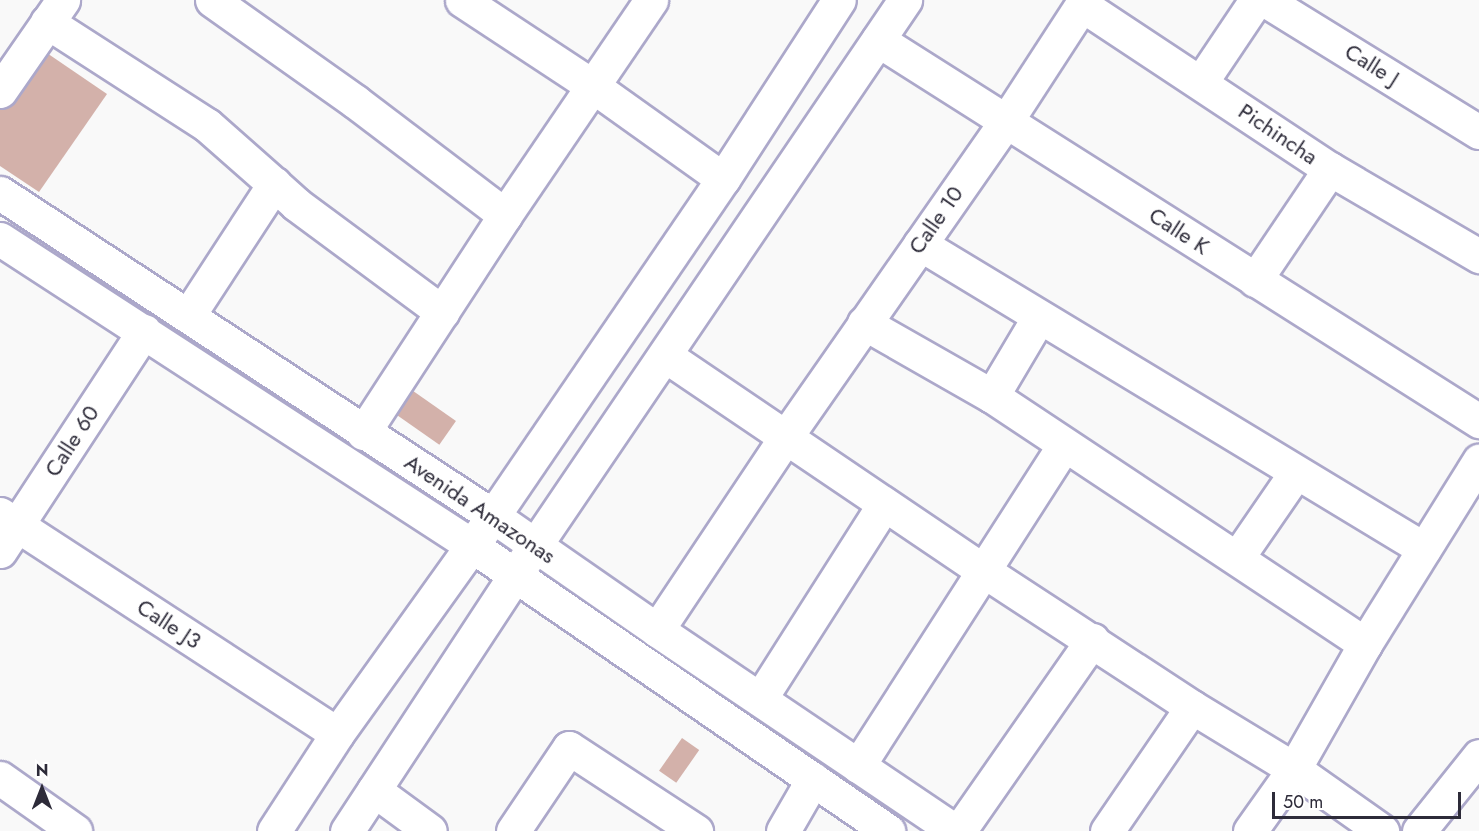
<!DOCTYPE html>
<style>
body{margin:0}
#map{position:relative;width:1479px;height:831px;overflow:hidden;background:#f9f9f9;font-family:Jost,sans-serif}
div>[style]{position:absolute}
[style*='--x']{left:calc(var(--x)*1px);top:calc(var(--y)*1px);width:calc(var(--w)*1px);rotate:calc(var(--a)*1deg)}
.building>*{inset:0;background:#d3b1aa;transform-origin:0 0}
.roads{filter:drop-shadow(2px 0 #aca8ca) drop-shadow(-2px 0 #aca8ca) drop-shadow(0 2px #aca8ca) drop-shadow(0 -2px #aca8ca)}
.minor>*{height:33px;margin:-16.5px;padding:0 16.5px;transform-origin:16.5px;border-radius:16.5px;background:#fff}
span{translate:-50% -50%;white-space:nowrap;text-align:center;line-height:1.15;-webkit-text-stroke:4.5px #fff;paint-order:stroke}
.street-label{font-size:22px;color:#2d2b39}
.north{position:absolute;left:12px;top:759px;width:60px;height:60px;-webkit-text-stroke:4px #fff;paint-order:stroke;rotate:0deg;font-size:16px;font-weight:700;line-height:24px;text-align:center;color:#2d2b39}
.north::after{content:'';display:block;margin:auto;width:21px;height:27px;background:#2d2b39;clip-path:polygon(50% 0,100% 100%,50% 72%,0 100%)}
.scale{position:absolute;left:1272px;top:792px;width:189px;height:27px;box-sizing:border-box;border:3px solid #2d2b39;border-top:0;padding-left:8px;font-size:18px;line-height:21px;white-space:nowrap;color:#2d2b39;-webkit-text-stroke:4px #fff;paint-order:stroke}
</style>
<div id="map">
<div class="building">
<div style="clip-path:polygon(41px 49px,107px 94px,39px 192px,0 166px,0 107px)"></div>
<div style="left:406px;top:386px;width:61px;height:29px;rotate:35deg"></div>
<div style="left:682px;top:738px;width:21px;height:40px;rotate:35deg"></div>
</div>
<div class="roads">
<div class="minor">
<div style="--x:212;--y:0;--w:176;--a:35.3"></div>
<div style="--x:356;--y:102;--w:187;--a:37.2"></div>
<div style="--x:462;--y:0;--w:158;--a:33.4"></div>
<div style="--x:594;--y:87;--w:158;--a:35.5"></div>
<div style="--x:1265;--y:0;--w:251;--a:31.7"></div>
<div style="--x:1082;--y:5;--w:297;--a:33.5"></div>
<div style="--x:1330;--y:169;--w:173;--a:30.3"></div>
<div style="--x:47;--y:22;--w:190;--a:32.8"></div>
<div style="--x:207;--y:125;--w:89;--a:41.4"></div>
<div style="--x:878;--y:40;--w:712;--a:32.37"></div>
<div style="--x:1201;--y:82;--w:99;--a:-56.1"></div>
<div style="--x:0;--y:91;--w:111;--a:-55.3"></div>
<div style="--x:0;--y:193;--w:589;--a:33.23"></div>
<div style="--x:493;--y:516;--w:200;--a:34.8"></div>
<div style="--x:657;--y:630;--w:359;--a:34"></div>
<div style="--x:0;--y:239;--w:562;--a:33.01"></div>
<div style="--x:471;--y:545;--w:506;--a:34.44"></div>
<div style="--x:920;--y:244;--w:589;--a:31.18"></div>
<div style="--x:1255;--y:280;--w:134;--a:-56"></div>
<div style="--x:188;--y:316;--w:158;--a:-56.9"></div>
<div style="--x:274;--y:184;--w:30;--a:42"></div>
<div style="--x:296;--y:204;--w:182;--a:36.5"></div>
<div style="--x:864;--y:323;--w:147;--a:29.7"></div>
<div style="--x:992;--y:396;--w:448;--a:33.6"></div>
<div style="--x:666;--y:356;--w:384;--a:34.1"></div>
<div style="--x:984;--y:571;--w:249;--a:33.2"></div>
<div style="--x:1192;--y:707;--w:119;--a:31.3"></div>
<div style="--x:1294;--y:769;--w:108;--a:35.2"></div>
<div style="--x:992;--y:396;--w:92;--a:-59.3"></div>
<div style="--x:363;--y:433;--w:260;--a:-56.9"></div>
<div style="--x:505;--y:215;--w:260;--a:-55.8"></div>
<div style="--x:0;--y:514;--w:402;--a:33.1"></div>
<div style="--x:0;--y:551;--w:263;--a:-56.8"></div>
<div style="--x:1237;--y:558;--w:104;--a:-55.5"></div>
<div style="--x:657;--y:630;--w:231;--a:-56.3"></div>
<div style="--x:785;--y:438;--w:388;--a:-55.1"></div>
<div style="--x:1007;--y:120;--w:143;--a:-57"></div>
<div style="--x:760;--y:699;--w:231;--a:-57.5"></div>
<div style="--x:858;--y:766;--w:381;--a:-57.3"></div>
<div style="--x:0;--y:778;--w:92;--a:35.2"></div>
<div style="--x:374;--y:790;--w:69;--a:36.2"></div>
<div style="--x:274;--y:831;--w:116;--a:-57"></div>
<div style="--x:337;--y:734;--w:268;--a:-54.4"></div>
<div style="--x:493;--y:516;--w:408;--a:-55.7"></div>
<div style="--x:723;--y:179;--w:213;--a:-57.1"></div>
<div style="--x:347;--y:831;--w:306;--a:-56.7"></div>
<div style="--x:515;--y:575;--w:695;--a:-55.85"></div>
<div style="--x:513;--y:831;--w:100;--a:-56"></div>
<div style="--x:569;--y:748;--w:152;--a:33.2"></div>
<div style="--x:783;--y:831;--w:60;--a:-60"></div>
<div style="--x:959;--y:831;--w:233;--a:-55.1"></div>
<div style="--x:1107;--y:831;--w:150;--a:-55.6"></div>
<div style="--x:1250;--y:831;--w:76;--a:-54.6"></div>
<div style="--x:1294;--y:769;--w:144;--a:-60.4"></div>
<div style="--x:1365;--y:644;--w:216;--a:-58.1"></div>
<div style="--x:1419;--y:831;--w:96;--a:-51.3"></div>
</div>
</div>
<div class="street-label">
<span style="left:1372px;top:65px;rotate:32deg">Calle J</span>
<span style="left:1278px;top:134px;rotate:34deg">Pichincha</span>
<span style="left:936px;top:220px;rotate:-55deg">Calle 10</span>
<span style="left:1179px;top:231px;rotate:33deg">Calle K</span>
<span style="left:72px;top:441px;rotate:-57deg">Calle 60</span>
<span style="left:480px;top:509px;rotate:34deg">Avenida Amazonas</span>
<span style="left:169px;top:624px;rotate:33deg">Calle J3</span>
</div>
<div class="north">N</div>
<div class="scale">50 m</div>
</div>
